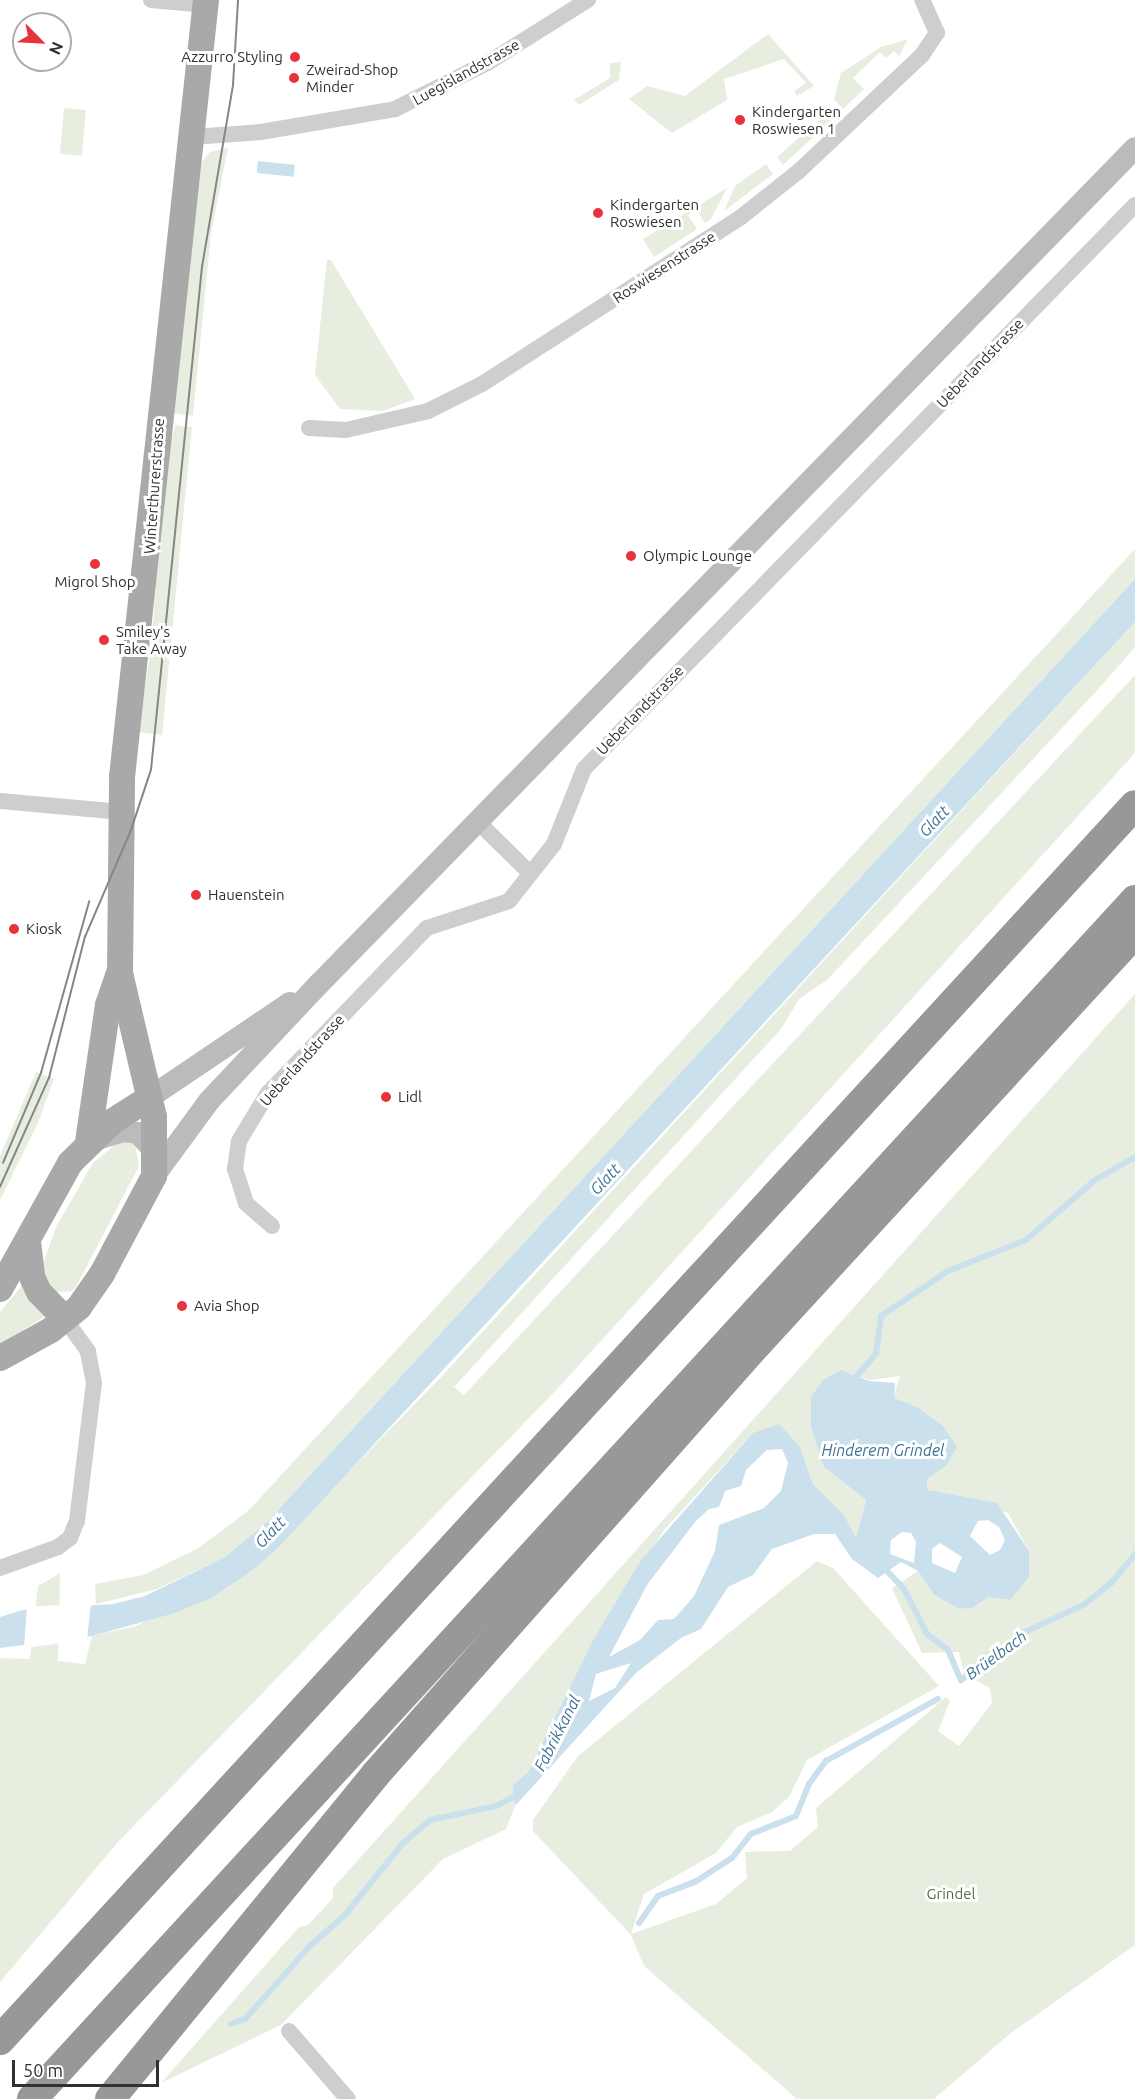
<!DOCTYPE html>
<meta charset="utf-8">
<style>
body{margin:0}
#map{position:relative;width:1135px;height:2099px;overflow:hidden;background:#fff;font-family:Ubuntu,sans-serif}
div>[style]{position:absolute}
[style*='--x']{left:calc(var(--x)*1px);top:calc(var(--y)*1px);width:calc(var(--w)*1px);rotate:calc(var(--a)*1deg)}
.green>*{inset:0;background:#e7eedf;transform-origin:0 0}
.water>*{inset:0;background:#cbe0ed;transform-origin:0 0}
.pier>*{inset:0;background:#fff}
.stream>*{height:6px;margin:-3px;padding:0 3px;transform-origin:3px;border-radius:3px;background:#cbe0ed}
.street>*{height:16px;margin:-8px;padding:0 8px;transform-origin:8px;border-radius:8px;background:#cecece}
.secondary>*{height:22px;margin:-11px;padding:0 11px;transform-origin:11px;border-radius:11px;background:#bbb}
.primary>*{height:26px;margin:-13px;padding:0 13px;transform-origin:13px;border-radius:13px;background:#a9a9a9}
.highway>*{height:30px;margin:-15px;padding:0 15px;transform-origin:15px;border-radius:15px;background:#989898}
.tram>*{height:1.5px;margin:-0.75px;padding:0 0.75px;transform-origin:0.75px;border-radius:0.75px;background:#868686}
.dots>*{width:16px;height:16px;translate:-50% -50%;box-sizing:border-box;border:3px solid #fff;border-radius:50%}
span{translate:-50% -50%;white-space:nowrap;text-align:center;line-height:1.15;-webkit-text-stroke:6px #fff;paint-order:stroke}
.poi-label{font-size:15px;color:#313131}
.right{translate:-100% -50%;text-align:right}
.left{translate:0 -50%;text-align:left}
.street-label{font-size:15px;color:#313131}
.park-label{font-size:15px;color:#536e3d}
.water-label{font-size:16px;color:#3d7295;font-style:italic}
.north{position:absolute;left:12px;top:12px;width:60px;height:60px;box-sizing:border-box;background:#fff;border:2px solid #adadad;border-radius:50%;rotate:114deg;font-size:16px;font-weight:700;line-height:24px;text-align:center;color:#313131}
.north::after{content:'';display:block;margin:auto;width:21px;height:27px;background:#e8333d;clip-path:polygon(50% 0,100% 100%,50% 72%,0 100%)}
.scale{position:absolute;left:12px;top:2060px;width:147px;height:27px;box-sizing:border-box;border:3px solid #313131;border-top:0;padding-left:8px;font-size:18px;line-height:21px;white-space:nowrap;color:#313131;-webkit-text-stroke:4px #fff;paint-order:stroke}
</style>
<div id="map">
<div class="green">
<div style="clip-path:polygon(768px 34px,814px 86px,797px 96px,794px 91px,806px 83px,784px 59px,724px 79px,727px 100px,672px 133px,629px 99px,647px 86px,685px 96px)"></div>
<div style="clip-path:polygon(908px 39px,899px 56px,894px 51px,886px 58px,880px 52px,853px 78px,864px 89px,843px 109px,834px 99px,841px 73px,881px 47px)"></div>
<div style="clip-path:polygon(621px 62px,619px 80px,579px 105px,574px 100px,610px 78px,610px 63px)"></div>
<div style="left:64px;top:108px;width:22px;height:46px;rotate:5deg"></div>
<div style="clip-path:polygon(826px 114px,831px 121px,783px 165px,777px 157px)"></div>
<div style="clip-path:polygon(228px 148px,211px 233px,193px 416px,171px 413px,202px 162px,210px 152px)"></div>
<div style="clip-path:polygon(766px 164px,773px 174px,724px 211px,735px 186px)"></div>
<div style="clip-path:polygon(727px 188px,711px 219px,705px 223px,696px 210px,688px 215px,697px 229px,654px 257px,643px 239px)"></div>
<div style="clip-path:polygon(327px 260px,331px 260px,415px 399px,383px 411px,340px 409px,315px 375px)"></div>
<div style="clip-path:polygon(175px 425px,192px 427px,162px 735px,138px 732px,151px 648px,168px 435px,173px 435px)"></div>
<div style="clip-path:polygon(1135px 549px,1135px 579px,266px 1523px,225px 1557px,157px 1589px,96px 1604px,95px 1584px,143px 1575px,197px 1549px,248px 1511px)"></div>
<div style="clip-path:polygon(1135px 622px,1135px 647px,1102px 685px,828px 979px,799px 999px,781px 1029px,454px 1387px,464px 1395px,1135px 675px,1135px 753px,560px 1386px,119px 1841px,0 1982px,0 1658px,30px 1659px,38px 1586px,60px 1573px,58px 1661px,85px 1664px,92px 1636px,136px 1626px,253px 1570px,441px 1377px)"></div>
<div style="clip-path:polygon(1135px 994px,1135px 1945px,1011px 2033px,934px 2099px,797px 2099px,644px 1966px,631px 1935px,533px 1831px,533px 1820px,578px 1756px,817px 1561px,833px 1568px,939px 1686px,807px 1760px,789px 1797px,772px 1812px,737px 1827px,716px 1853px,644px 1894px,631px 1934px,716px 1904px,747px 1878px,745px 1852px,790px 1851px,818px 1827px,816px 1808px,946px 1697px,950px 1701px,938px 1731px,959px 1746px,992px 1703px,990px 1688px,964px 1674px,959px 1652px,922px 1653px,892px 1588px,918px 1571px,934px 1595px,959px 1609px,973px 1608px,988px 1597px,1010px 1600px,1029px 1551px,1008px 1513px,928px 1490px,927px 1479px,946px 1466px,927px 1414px,893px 1398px,900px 1376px,870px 1380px,841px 1371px,824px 1467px,866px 1500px,856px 1539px,844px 1515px,813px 1484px,800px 1447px,753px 1433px,664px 1530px,592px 1642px,528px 1772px,512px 1786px,515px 1806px,506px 1829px,443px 1859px,281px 2025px,161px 2083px,299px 1927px,308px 1925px,333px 1898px,333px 1888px)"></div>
<div style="clip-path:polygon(36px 1072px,54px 1079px,38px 1123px,0 1200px,0 1156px)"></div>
<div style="clip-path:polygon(122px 1139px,135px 1145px,139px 1166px,77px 1285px,72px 1291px,55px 1292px,47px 1286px,43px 1263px,57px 1225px,93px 1163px)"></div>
<div style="clip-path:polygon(24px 1283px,44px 1317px,0 1344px,0 1312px)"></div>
</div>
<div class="water">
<div style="left:258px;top:161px;width:37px;height:12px;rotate:6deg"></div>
<div style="clip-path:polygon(1135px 579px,1135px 622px,279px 1547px,253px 1570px,211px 1598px,175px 1613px,92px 1636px,0 1648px,0 1617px,22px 1610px,113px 1604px,145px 1596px,225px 1557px,266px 1523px)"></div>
<div style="clip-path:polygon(evenodd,841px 1370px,869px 1381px,895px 1383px,894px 1398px,917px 1407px,943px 1426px,957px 1447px,946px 1466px,927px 1479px,928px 1490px,997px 1503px,1029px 1551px,1029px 1577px,1010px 1600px,988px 1597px,973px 1608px,959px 1609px,934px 1595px,918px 1571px,901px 1562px,878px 1578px,852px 1559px,835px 1534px,814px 1534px,772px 1549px,753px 1575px,728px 1587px,701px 1629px,681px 1638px,636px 1673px,515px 1806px,512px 1786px,528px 1772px,592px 1642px,641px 1560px,753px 1433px,779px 1424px,800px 1447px,813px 1484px,844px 1515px,856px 1538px,866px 1500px,824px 1467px,811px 1427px,811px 1397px,823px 1380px,841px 1370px,782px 1449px,788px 1463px,781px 1491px,764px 1508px,719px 1525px,715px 1551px,694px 1596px,674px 1619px,658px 1620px,640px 1640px,609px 1657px,647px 1585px,695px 1522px,709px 1509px,719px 1507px,725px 1491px,741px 1486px,746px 1470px,767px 1450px,782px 1449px,841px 1370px,988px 1520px,999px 1527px,1005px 1540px,1000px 1550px,990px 1555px,970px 1536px,978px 1521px,988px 1520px,841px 1370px,902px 1532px,911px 1533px,916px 1542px,914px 1563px,890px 1554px,891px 1540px,902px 1532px,841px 1370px,940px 1543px,962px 1557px,955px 1573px,932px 1563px,932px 1549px,940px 1543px,841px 1370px,631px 1663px,615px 1688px,589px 1701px,596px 1674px,631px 1663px)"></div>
</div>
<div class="pier">
<div style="clip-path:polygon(91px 1603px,87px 1640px,24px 1648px,27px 1607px)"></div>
</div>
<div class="stream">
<div style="--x:857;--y:1376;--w:30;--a:-50"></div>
<div style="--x:876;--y:1353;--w:37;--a:-82"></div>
<div style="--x:881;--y:1316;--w:81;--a:-33.9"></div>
<div style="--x:948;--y:1271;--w:84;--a:-21.7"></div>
<div style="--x:1026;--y:1240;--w:91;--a:-41"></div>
<div style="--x:1095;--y:1180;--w:46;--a:-29.9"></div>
<div style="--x:883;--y:1567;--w:30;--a:46"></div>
<div style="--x:904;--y:1589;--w:51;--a:62.9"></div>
<div style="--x:927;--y:1634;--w:26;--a:37"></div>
<div style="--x:948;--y:1650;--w:33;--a:67"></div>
<div style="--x:961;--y:1680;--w:80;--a:-36.9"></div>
<div style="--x:1025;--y:1632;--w:66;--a:-25"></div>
<div style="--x:1085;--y:1604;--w:33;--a:-39"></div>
<div style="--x:1111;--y:1583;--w:38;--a:-50"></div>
<div style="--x:639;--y:1923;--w:33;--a:-55"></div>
<div style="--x:658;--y:1896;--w:40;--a:-21"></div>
<div style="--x:695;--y:1882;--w:44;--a:-33"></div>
<div style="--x:732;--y:1858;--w:31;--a:-52"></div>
<div style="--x:751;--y:1834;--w:48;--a:-21.8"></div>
<div style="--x:796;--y:1816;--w:35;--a:-68"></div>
<div style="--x:809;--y:1784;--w:29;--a:-54"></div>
<div style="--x:826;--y:1761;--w:128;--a:-29"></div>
<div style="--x:231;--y:2024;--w:15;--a:-20"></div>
<div style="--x:245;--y:2019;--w:98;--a:-48.3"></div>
<div style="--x:310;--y:1946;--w:47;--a:-41.5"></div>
<div style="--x:345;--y:1915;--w:92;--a:-51.1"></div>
<div style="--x:403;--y:1843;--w:35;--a:-40"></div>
<div style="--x:430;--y:1820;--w:67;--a:-12"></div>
<div style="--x:496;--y:1806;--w:25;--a:-27"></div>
</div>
<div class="street">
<div style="--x:151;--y:0;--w:55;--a:5.2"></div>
<div style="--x:192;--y:137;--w:69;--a:-4.1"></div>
<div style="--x:261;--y:132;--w:136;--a:-9.7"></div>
<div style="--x:395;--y:109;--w:105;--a:-26.6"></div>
<div style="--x:489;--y:62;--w:117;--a:-32.1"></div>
<div style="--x:309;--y:428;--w:37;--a:3"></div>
<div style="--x:346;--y:430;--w:84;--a:-13"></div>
<div style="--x:428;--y:411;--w:60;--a:-26.6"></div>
<div style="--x:482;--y:384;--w:308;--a:-32.8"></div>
<div style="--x:741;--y:217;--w:74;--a:-38.4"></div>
<div style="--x:799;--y:171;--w:169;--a:-43.3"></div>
<div style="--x:922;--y:55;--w:27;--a:-56"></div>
<div style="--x:937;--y:33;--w:36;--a:-114"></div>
<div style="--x:0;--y:801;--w:122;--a:5.2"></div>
<div style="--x:477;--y:821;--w:74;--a:44.5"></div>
<div style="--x:272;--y:1226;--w:35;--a:-139"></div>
<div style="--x:246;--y:1203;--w:36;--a:-108"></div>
<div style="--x:235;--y:1169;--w:28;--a:-82"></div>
<div style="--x:239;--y:1141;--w:56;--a:-58.9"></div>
<div style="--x:268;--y:1093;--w:229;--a:-46.1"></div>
<div style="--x:427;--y:928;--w:86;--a:-18.2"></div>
<div style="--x:509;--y:901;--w:73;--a:-51.7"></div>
<div style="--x:554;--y:844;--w:81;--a:-68.2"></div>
<div style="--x:584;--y:769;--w:788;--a:-45.67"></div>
<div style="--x:0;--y:1568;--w:62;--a:-19.9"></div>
<div style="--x:58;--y:1547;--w:15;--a:-37"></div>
<div style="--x:70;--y:1538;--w:18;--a:-68"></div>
<div style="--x:77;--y:1521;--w:139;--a:-83"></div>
<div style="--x:94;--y:1383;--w:33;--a:-101"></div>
<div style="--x:88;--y:1351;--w:39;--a:-126"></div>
<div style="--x:289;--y:2031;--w:90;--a:49.1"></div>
</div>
<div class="secondary">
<div style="--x:149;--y:1098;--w:170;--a:-34"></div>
<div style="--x:91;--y:1141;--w:34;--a:-17"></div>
<div style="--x:124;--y:1131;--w:14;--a:8"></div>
<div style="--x:138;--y:1133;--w:25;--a:48"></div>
<div style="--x:154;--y:1176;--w:93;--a:-53.7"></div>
<div style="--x:209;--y:1101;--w:161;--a:-46.8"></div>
<div style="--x:319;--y:984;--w:1168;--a:-45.69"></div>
</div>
<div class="primary">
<div style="--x:88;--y:1142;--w:138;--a:-81.7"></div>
<div style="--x:108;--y:1005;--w:34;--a:-71"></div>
<div style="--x:28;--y:1242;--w:35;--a:83"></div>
<div style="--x:32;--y:1277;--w:17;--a:65"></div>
<div style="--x:39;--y:1292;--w:37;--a:46"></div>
<div style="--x:0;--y:1289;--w:144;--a:-60.9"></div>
<div style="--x:70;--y:1163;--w:60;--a:-44.3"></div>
<div style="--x:113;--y:1121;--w:43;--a:-32.6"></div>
<div style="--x:0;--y:1358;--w:58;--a:-28.8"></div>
<div style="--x:51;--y:1330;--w:36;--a:-39"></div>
<div style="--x:79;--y:1307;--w:40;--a:-55.1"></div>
<div style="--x:102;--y:1274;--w:111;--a:-62"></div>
<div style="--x:154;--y:1176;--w:59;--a:-90"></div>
<div style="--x:154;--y:1117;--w:148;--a:-103.3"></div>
<div style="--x:120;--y:973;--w:196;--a:-89.4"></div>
<div style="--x:122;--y:777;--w:782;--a:-83.83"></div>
</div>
<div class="highway">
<div style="--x:0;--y:2040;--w:1677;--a:-47.42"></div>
<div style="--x:32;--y:2099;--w:1629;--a:-47.39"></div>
<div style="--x:110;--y:2099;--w:419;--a:-50.7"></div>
<div style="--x:375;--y:1775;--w:577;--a:-48.44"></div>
<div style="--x:758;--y:1343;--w:557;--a:-47.4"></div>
</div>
<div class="tram">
<div style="--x:3;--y:1163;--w:98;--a:-67.1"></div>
<div style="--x:41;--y:1073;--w:178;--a:-74.3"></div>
<div style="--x:0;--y:1187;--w:120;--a:-65.8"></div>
<div style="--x:49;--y:1078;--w:146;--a:-75.7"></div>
<div style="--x:85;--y:937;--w:116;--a:-66.7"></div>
<div style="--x:131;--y:830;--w:63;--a:-71.6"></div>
<div style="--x:151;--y:770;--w:506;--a:-84.21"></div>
<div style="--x:202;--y:267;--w:185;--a:-80.3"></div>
<div style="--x:233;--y:85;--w:85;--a:-86.6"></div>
</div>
<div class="dots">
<div style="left:295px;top:57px;background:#e8333d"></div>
<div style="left:294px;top:78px;background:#e8333d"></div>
<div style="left:740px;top:120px;background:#e8333d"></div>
<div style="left:598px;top:213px;background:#e8333d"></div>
<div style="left:631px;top:556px;background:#e8333d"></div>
<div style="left:95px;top:564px;background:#e8333d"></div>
<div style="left:104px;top:640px;background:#e8333d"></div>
<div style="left:196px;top:895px;background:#e8333d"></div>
<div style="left:14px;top:929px;background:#e8333d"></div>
<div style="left:386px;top:1097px;background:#e8333d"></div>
<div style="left:182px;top:1306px;background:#e8333d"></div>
</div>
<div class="poi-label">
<span class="right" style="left:283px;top:57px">Azzurro Styling</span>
<span class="left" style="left:306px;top:78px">Zweirad-Shop<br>Minder</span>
<span class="left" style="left:752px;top:120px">Kindergarten<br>Roswiesen 1</span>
<span class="left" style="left:610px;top:213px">Kindergarten<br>Roswiesen</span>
<span class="left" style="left:643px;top:556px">Olympic Lounge</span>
<span style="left:95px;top:582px">Migrol Shop</span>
<span class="left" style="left:116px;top:640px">Smiley's<br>Take Away</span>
<span class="left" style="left:208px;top:895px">Hauenstein</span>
<span class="left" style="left:26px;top:929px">Kiosk</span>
<span class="left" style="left:398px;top:1097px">Lidl</span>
<span class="left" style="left:194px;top:1306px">Avia Shop</span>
</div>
<div class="street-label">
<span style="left:466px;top:72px;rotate:-29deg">Luegislandstrasse</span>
<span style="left:664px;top:267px;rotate:-33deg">Roswiesenstrasse</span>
<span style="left:980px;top:363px;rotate:-46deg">Ueberlandstrasse</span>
<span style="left:154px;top:486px;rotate:-86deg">Winterthurerstrasse</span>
<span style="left:640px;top:710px;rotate:-46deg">Ueberlandstrasse</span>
<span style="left:302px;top:1060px;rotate:-48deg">Ueberlandstrasse</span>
</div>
<div class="park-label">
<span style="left:951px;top:1894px">Grindel</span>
</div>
<div class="water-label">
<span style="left:934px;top:821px;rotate:-47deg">Glatt</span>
<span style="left:605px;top:1179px;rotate:-47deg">Glatt</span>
<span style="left:883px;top:1450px">Hinderem Grindel</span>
<span style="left:270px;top:1532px;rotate:-46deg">Glatt</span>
<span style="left:996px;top:1655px;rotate:-36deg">Brüelbach</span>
<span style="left:557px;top:1733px;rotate:-63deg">Fabrikkanal</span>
</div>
<div class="north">N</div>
<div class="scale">50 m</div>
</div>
